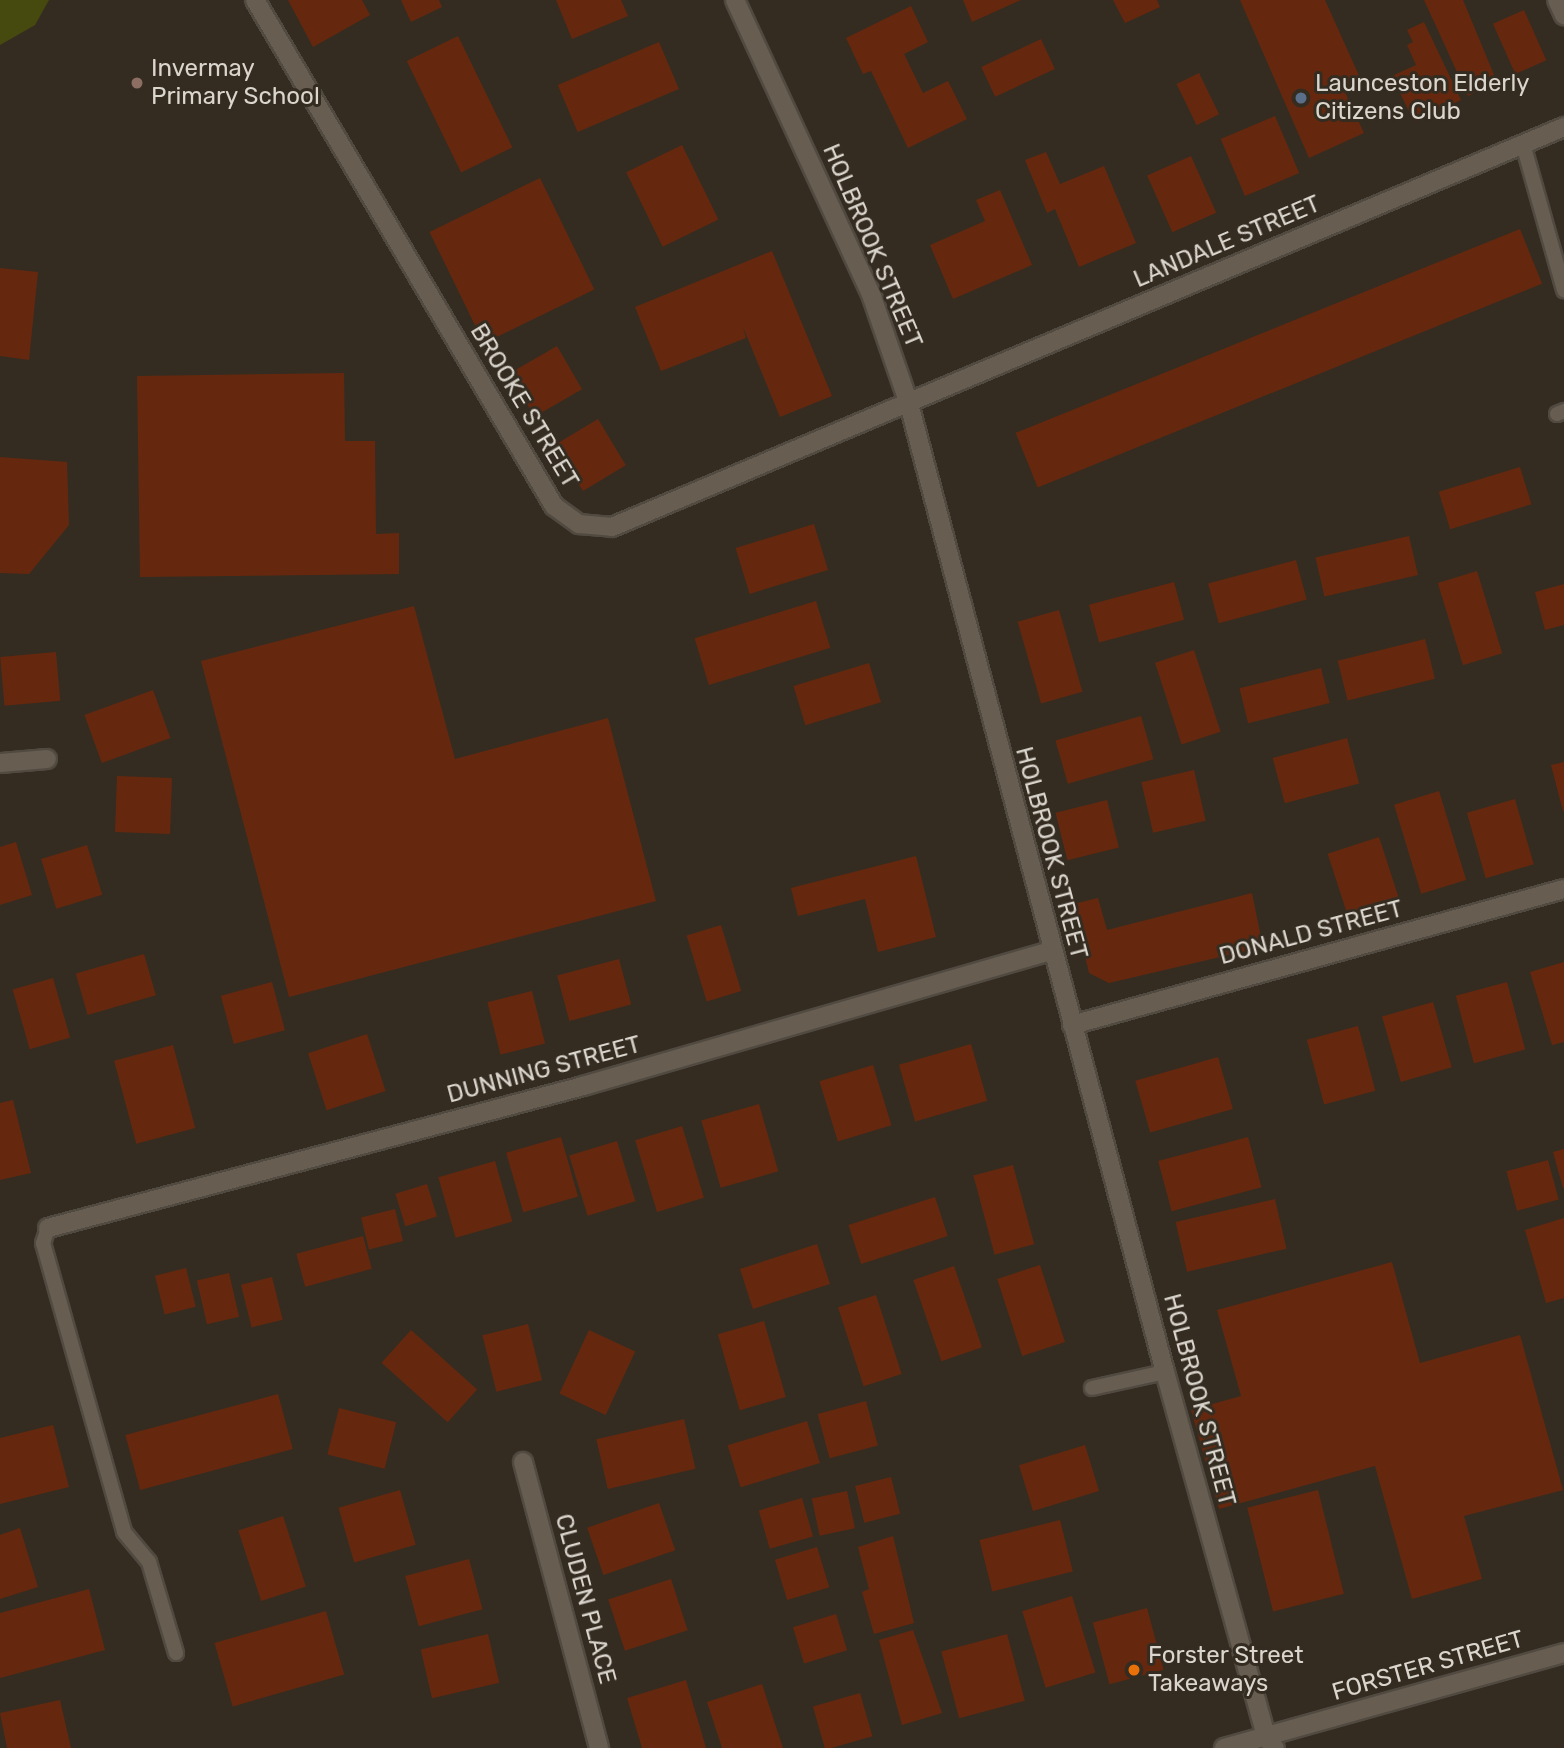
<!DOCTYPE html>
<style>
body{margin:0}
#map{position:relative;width:1564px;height:1748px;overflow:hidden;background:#342c21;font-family:Rubik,sans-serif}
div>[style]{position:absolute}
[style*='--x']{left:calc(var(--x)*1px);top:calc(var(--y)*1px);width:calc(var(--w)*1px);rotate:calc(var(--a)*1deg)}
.green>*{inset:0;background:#474a0f}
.building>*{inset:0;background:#65280e;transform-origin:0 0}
.roads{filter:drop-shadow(2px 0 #514a41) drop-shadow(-2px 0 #514a41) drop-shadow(0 2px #514a41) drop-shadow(0 -2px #514a41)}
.service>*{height:14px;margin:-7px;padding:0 7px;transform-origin:7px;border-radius:7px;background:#675e51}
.minor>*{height:18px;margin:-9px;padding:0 9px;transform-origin:9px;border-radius:9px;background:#675e51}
.tertiary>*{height:18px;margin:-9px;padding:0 9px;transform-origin:9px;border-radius:9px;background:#675e51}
.dots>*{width:19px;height:19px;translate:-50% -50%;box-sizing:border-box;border:4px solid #342c21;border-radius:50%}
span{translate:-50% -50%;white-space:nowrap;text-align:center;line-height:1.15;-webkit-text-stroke:6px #342c21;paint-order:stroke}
.poi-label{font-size:24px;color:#dad5cd}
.left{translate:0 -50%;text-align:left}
.street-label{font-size:24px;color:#dad5cd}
</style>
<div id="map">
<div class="green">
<div style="clip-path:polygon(0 0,49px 0,35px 25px,0 45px)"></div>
</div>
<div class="building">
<div style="clip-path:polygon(288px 0,362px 0,370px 15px,313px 47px)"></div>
<div style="clip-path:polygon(401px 0,439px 0,442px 7px,411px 22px)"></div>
<div style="clip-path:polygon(556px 0,621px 0,628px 16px,572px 39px)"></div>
<div style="clip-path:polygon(963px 0,1021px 0,972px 22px)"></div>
<div style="clip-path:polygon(1113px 0,1157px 0,1160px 7px,1125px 23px)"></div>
<div style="clip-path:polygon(1240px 0,1325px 0,1361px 80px,1343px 88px,1364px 133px,1309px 158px)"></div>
<div style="clip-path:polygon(1424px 0,1463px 0,1497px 82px,1468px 96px)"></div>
<div style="clip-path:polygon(911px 6px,928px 42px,904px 54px,923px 93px,948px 81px,967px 119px,908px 148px,871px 71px,863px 74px,846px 38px)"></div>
<div style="left:1524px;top:10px;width:55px;height:34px;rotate:66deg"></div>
<div style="clip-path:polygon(1424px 22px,1461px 100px,1414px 122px,1392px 76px,1416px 65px,1407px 45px,1413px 42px,1407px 30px)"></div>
<div style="left:458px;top:36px;width:124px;height:57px;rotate:64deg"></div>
<div style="left:1041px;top:39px;width:33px;height:66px;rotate:65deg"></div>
<div style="left:659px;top:42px;width:51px;height:110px;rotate:67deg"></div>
<div style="left:1199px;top:73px;width:46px;height:25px;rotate:64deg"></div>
<div style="left:1275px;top:116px;width:62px;height:59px;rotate:67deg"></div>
<div style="left:682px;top:145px;width:83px;height:62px;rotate:64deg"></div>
<div style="clip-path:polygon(1046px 152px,1060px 184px,1104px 166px,1136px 243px,1079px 267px,1055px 209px,1047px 213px,1025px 160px)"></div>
<div style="left:1191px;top:156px;width:62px;height:48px;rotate:66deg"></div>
<div style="left:540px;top:178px;width:124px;height:123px;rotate:64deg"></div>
<div style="clip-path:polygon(1000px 190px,1032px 265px,953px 299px,930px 245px,985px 221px,976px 200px)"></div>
<div style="left:1520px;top:229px;width:59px;height:544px;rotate:68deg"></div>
<div style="clip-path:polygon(772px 251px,832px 396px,780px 417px,743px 327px,746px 338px,661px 371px,635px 307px)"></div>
<div style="clip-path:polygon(0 268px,38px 272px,29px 360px,0 356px)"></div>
<div style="left:557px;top:346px;width:50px;height:55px;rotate:60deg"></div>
<div style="clip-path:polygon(344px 373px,345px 441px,375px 441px,376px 534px,399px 533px,399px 574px,140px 577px,137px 376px)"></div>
<div style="left:598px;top:419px;width:54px;height:50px;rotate:59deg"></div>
<div style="clip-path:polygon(0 457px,67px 462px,69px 525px,29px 574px,0 573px)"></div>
<div style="left:1520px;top:467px;width:39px;height:85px;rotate:73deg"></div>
<div style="left:814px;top:524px;width:48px;height:82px;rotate:73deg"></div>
<div style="left:1409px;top:536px;width:40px;height:96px;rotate:77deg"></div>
<div style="left:1296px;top:560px;width:41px;height:91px;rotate:75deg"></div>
<div style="left:1477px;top:571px;width:86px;height:41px;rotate:73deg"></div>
<div style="left:1174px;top:582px;width:39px;height:88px;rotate:75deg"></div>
<div style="clip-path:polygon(1564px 584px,1564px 625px,1545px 630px,1535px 592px)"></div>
<div style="left:816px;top:601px;width:49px;height:127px;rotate:73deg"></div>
<div style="clip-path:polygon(414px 606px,455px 759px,608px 718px,656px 901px,289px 997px,201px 661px)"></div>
<div style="left:1059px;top:610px;width:85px;height:43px;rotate:74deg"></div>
<div style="left:1425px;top:639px;width:41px;height:90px;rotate:76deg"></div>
<div style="left:1194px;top:650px;width:86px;height:41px;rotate:72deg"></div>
<div style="left:56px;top:652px;width:49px;height:56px;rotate:85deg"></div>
<div style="left:869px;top:663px;width:41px;height:79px;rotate:73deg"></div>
<div style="left:1321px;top:668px;width:36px;height:84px;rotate:76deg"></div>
<div style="left:153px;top:690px;width:51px;height:73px;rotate:70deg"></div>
<div style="left:1141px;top:716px;width:45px;height:89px;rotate:74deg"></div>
<div style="left:1347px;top:738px;width:47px;height:77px;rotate:75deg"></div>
<div style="clip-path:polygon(1564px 762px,1564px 810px,1563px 811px,1551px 765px)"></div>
<div style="left:1194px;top:770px;width:52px;height:54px;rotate:77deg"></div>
<div style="left:117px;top:776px;width:55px;height:56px;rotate:2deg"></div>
<div style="left:1439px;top:791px;width:93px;height:47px;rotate:73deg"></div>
<div style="left:1515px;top:799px;width:68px;height:50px;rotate:74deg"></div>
<div style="left:1107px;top:800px;width:49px;height:53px;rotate:76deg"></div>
<div style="left:1379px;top:837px;width:63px;height:54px;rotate:72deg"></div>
<div style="clip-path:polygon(16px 842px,32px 895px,0 905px,0 847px)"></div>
<div style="left:87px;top:845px;width:52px;height:48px;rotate:73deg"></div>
<div style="clip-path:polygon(916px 856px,936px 937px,878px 952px,865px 899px,798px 916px,791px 888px)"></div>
<div style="clip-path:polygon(1252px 893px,1263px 947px,1109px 983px,1089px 973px,1073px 904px,1098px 898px,1107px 930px)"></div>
<div style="left:721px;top:925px;width:69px;height:36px;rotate:73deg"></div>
<div style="left:144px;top:954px;width:43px;height:71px;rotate:74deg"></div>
<div style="left:619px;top:959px;width:47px;height:64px;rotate:75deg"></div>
<div style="clip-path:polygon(1564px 962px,1564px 1042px,1552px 1045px,1530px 972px)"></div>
<div style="left:53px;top:978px;width:62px;height:42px;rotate:74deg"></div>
<div style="left:272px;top:982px;width:50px;height:53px;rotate:75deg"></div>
<div style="left:1507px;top:982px;width:70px;height:53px;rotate:75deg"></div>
<div style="left:532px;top:991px;width:54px;height:46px;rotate:76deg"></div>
<div style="left:1433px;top:1002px;width:68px;height:53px;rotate:74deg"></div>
<div style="left:1358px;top:1026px;width:67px;height:53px;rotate:75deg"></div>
<div style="left:367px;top:1034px;width:60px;height:62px;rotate:72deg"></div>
<div style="left:971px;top:1044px;width:59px;height:75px;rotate:74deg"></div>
<div style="left:173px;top:1045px;width:86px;height:61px;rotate:75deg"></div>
<div style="left:1218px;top:1057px;width:54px;height:86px;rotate:74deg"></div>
<div style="left:873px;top:1065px;width:63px;height:56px;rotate:73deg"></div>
<div style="clip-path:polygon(13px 1100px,31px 1173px,0 1180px,0 1103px)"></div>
<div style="left:759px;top:1104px;width:70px;height:60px;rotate:74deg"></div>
<div style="left:682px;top:1126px;width:75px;height:49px;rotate:73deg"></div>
<div style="left:561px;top:1137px;width:62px;height:57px;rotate:74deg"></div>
<div style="left:1248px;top:1137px;width:52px;height:93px;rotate:75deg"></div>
<div style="left:617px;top:1141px;width:63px;height:50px;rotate:73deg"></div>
<div style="clip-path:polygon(1564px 1149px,1564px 1188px,1563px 1188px,1553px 1152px)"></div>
<div style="left:1548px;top:1160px;width:41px;height:43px;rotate:75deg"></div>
<div style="left:495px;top:1161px;width:63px;height:59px;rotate:74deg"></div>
<div style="left:1013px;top:1165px;width:82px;height:41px;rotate:75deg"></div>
<div style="left:427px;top:1184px;width:34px;height:33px;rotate:73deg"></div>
<div style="left:935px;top:1197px;width:41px;height:91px;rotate:72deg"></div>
<div style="left:1275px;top:1199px;width:51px;height:102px;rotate:77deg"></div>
<div style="left:395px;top:1209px;width:33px;height:35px;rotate:76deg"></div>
<div style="clip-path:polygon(1564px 1218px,1564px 1298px,1546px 1303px,1525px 1230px)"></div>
<div style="left:363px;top:1236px;width:34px;height:69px;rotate:75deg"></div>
<div style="left:817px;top:1244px;width:42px;height:81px;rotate:72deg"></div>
<div style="clip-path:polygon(1392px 1262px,1420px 1363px,1520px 1335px,1563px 1490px,1464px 1516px,1482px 1579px,1412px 1599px,1375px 1466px,1219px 1509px,1191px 1410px,1241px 1396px,1217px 1310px)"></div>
<div style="left:1040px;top:1265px;width:81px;height:45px;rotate:72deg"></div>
<div style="left:954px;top:1266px;width:86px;height:43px;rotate:71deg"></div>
<div style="left:186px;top:1268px;width:40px;height:32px;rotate:76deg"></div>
<div style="left:229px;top:1273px;width:45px;height:33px;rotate:77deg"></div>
<div style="left:272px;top:1277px;width:44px;height:32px;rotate:76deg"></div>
<div style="left:876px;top:1295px;width:83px;height:40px;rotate:72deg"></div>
<div style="left:764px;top:1321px;width:79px;height:48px;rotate:74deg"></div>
<div style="left:528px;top:1324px;width:58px;height:47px;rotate:76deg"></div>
<div style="left:411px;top:1330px;width:89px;height:44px;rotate:42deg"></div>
<div style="left:589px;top:1330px;width:51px;height:70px;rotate:25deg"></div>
<div style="left:278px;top:1394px;width:57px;height:158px;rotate:75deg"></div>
<div style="left:866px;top:1401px;width:46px;height:50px;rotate:75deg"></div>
<div style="left:339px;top:1408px;width:59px;height:48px;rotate:14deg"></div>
<div style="left:684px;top:1419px;width:51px;height:90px;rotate:77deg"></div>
<div style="left:807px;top:1421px;width:44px;height:83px;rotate:73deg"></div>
<div style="clip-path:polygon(53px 1425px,69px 1487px,0 1504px,0 1438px)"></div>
<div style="left:1085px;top:1445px;width:48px;height:69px;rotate:73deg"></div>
<div style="left:891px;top:1477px;width:38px;height:37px;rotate:76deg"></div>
<div style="left:400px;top:1490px;width:57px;height:64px;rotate:74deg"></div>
<div style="left:1318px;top:1490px;width:107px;height:73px;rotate:76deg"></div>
<div style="left:847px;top:1491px;width:38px;height:36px;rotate:78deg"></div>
<div style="left:802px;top:1498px;width:40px;height:45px;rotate:74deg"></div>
<div style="left:659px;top:1503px;width:50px;height:76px;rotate:71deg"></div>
<div style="left:283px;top:1516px;width:74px;height:47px;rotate:72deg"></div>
<div style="left:1060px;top:1520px;width:53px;height:83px;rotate:76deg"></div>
<div style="clip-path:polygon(20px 1528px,38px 1587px,0 1599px,0 1535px)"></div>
<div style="clip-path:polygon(893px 1536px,914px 1623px,874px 1634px,862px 1592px,869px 1589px,858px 1547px)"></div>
<div style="left:817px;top:1547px;width:42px;height:44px;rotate:73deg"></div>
<div style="left:469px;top:1559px;width:52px;height:66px;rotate:75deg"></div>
<div style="left:671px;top:1579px;width:54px;height:66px;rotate:72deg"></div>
<div style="clip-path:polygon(89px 1589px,105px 1650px,0 1678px,0 1613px)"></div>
<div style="left:1072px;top:1596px;width:80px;height:52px;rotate:73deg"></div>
<div style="left:1147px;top:1608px;width:64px;height:56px;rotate:75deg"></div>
<div style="left:326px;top:1611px;width:66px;height:116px;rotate:74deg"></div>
<div style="left:836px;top:1614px;width:38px;height:45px;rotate:73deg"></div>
<div style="clip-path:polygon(913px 1630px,942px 1713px,902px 1725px,879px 1640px)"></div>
<div style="left:488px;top:1634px;width:50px;height:69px;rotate:77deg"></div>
<div style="left:1007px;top:1634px;width:69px;height:68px;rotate:75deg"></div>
<div style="clip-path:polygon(686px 1680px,706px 1748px,642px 1748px,627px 1698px)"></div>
<div style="clip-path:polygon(762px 1684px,783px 1748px,722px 1748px,707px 1702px)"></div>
<div style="left:860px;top:1693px;width:45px;height:49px;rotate:74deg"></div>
<div style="clip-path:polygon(60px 1700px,71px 1748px,7px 1748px,0 1713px)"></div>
</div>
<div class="roads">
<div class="service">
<div style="--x:1523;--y:144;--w:152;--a:74.3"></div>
<div style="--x:1557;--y:414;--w:8;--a:-23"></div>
<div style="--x:48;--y:1228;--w:16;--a:108"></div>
<div style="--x:43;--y:1243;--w:300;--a:74.3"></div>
<div style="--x:124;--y:1532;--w:39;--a:50"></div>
<div style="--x:149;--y:1562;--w:95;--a:73.5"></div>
<div style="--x:1092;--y:1388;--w:75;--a:-12.4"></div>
</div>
<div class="minor">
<div style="--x:255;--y:0;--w:588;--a:59.42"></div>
<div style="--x:554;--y:506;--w:31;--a:36"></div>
<div style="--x:579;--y:524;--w:33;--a:5"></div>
<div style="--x:612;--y:527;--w:1033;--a:-22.79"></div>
<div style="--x:735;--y:0;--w:327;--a:65.2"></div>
<div style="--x:872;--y:297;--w:113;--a:70.9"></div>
<div style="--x:909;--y:404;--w:1001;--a:75.19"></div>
<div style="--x:1165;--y:1372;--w:379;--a:74.5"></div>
<div style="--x:1266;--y:1737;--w:14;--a:51"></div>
<div style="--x:1557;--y:0;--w:17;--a:65"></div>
<div style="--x:0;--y:763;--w:47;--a:-4.9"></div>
<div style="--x:1072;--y:1025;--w:510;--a:-15.45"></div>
<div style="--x:48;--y:1228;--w:554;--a:-14.86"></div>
<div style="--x:583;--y:1086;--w:487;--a:-16.1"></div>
<div style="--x:523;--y:1462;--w:296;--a:75.1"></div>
</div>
<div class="tertiary">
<div style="--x:1224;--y:1748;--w:353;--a:-15.6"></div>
</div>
</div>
<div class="dots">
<div style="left:137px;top:83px;background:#8d6e63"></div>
<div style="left:1301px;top:98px;background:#5c6f8a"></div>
<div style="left:1134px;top:1670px;background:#e8710a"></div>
</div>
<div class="poi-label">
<span class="left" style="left:151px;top:83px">Invermay<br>Primary School</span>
<span class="left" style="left:1315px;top:98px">Launceston Elderly<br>Citizens Club</span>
<span class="left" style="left:1148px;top:1670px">Forster Street<br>Takeaways</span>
</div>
<div class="street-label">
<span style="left:1227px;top:242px;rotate:-23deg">LANDALE STREET</span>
<span style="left:872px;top:246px;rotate:67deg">HOLBROOK STREET</span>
<span style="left:524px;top:406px;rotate:59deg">BROOKE STREET</span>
<span style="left:1051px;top:853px;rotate:75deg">HOLBROOK STREET</span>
<span style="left:1311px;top:933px;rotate:-15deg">DONALD STREET</span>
<span style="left:544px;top:1070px;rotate:-15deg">DUNNING STREET</span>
<span style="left:1199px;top:1400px;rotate:75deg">HOLBROOK STREET</span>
<span style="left:585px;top:1599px;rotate:75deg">CLUDEN PLACE</span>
<span style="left:1428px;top:1666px;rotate:-16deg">FORSTER STREET</span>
</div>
</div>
